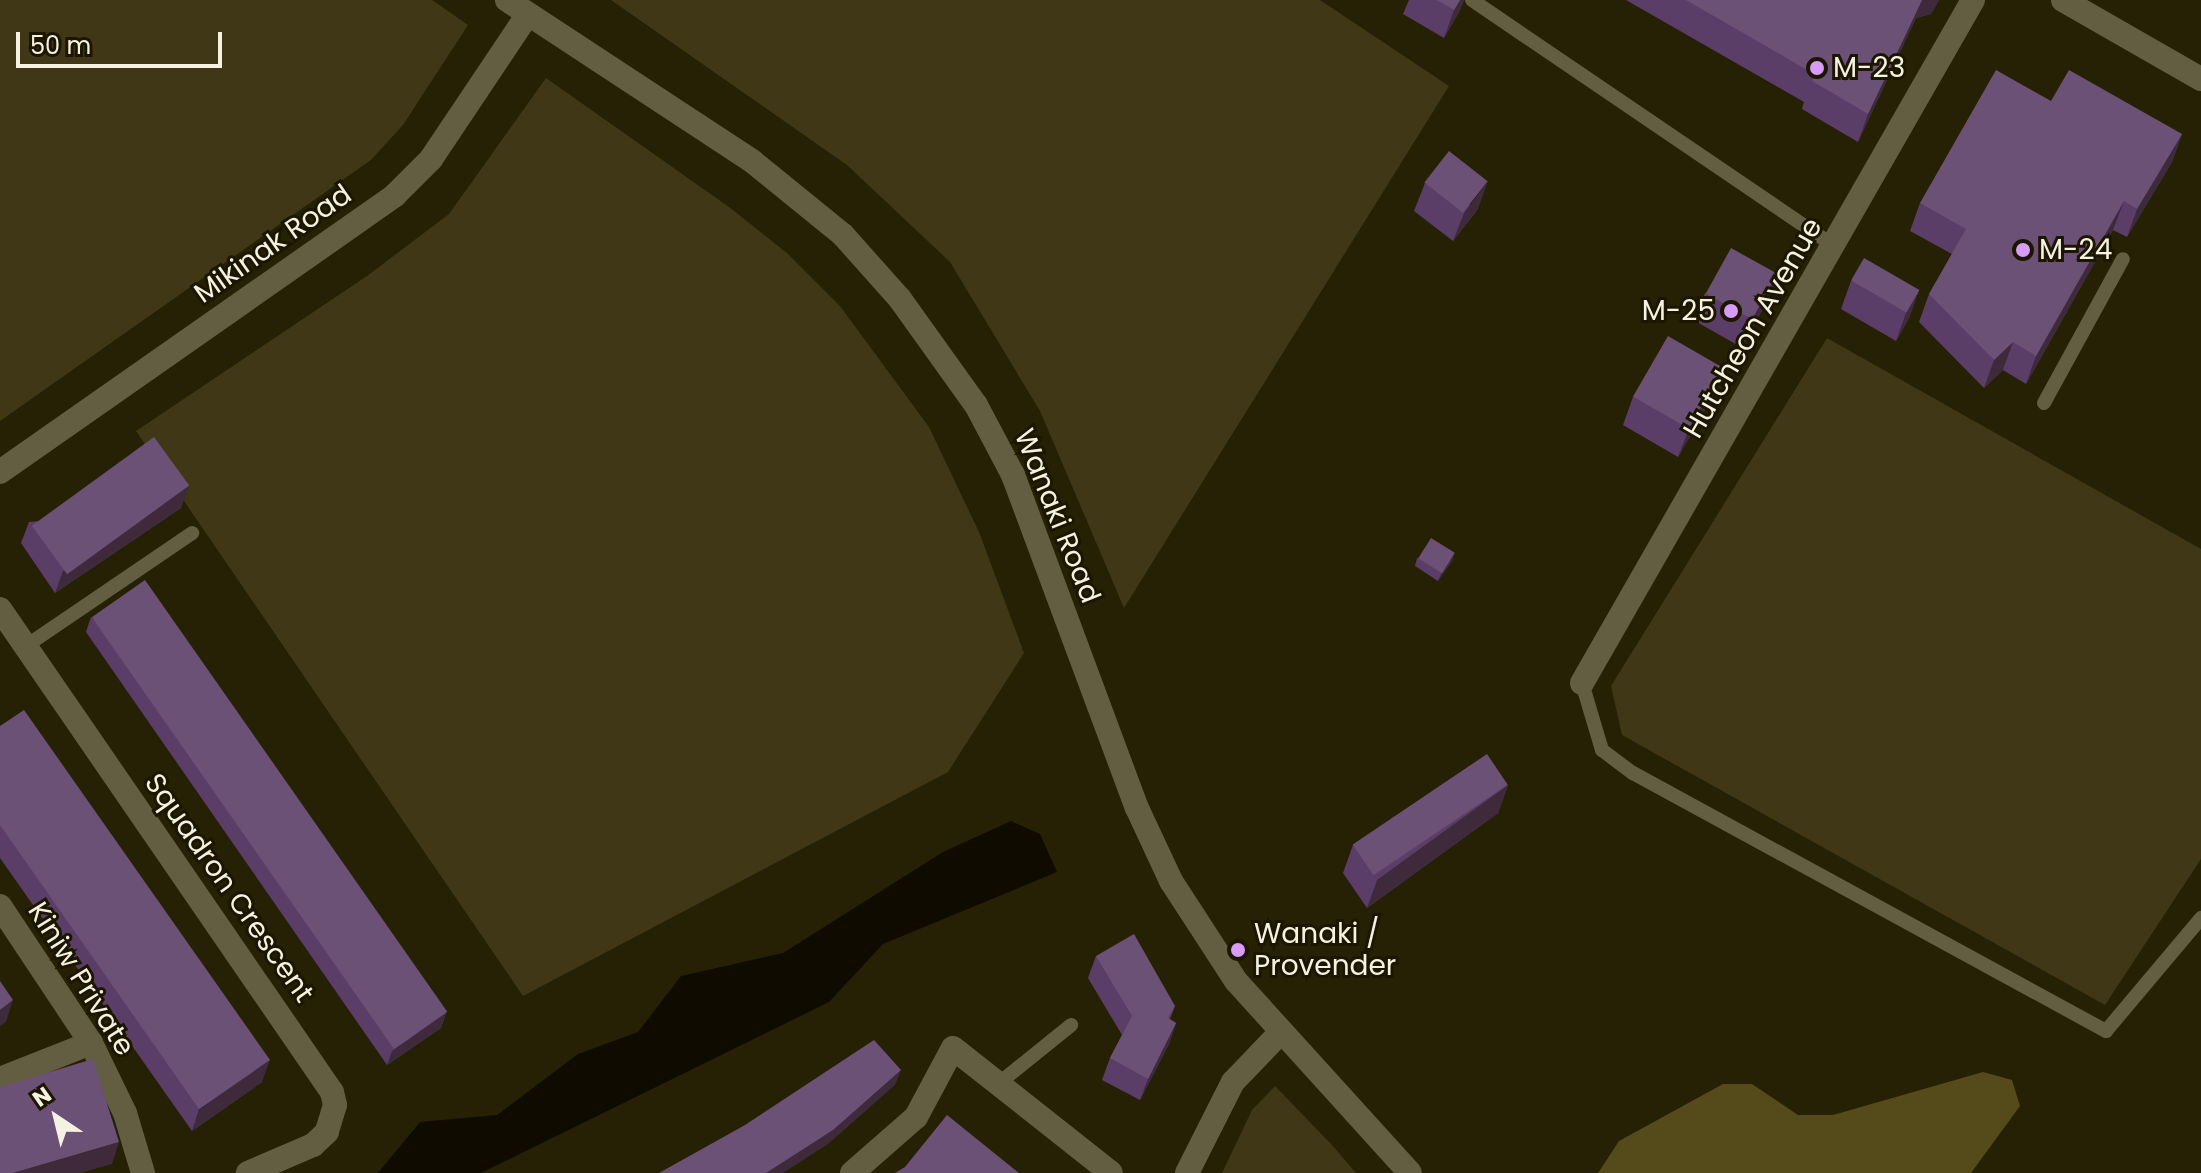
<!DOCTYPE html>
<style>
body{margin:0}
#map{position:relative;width:2201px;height:1173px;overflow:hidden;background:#262005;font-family:Poppins,sans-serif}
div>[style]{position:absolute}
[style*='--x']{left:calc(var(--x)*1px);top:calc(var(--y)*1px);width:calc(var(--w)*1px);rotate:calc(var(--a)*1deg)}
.green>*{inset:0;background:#3f3715}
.forest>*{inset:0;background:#554a19}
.water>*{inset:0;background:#100b00}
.service>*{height:14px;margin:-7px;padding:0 7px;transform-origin:7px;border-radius:7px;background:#635d41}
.minor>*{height:24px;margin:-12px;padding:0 12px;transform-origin:12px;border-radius:12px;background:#635d41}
.tertiary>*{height:24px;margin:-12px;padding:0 12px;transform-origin:12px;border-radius:12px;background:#635d41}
.wall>*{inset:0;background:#5b3e68}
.shaded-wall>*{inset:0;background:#3f2a3b}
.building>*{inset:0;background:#6b5175;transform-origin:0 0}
.dots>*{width:22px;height:22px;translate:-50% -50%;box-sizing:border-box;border:4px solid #1c1600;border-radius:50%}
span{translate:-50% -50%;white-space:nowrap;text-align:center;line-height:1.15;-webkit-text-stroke:6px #1c1600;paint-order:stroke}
.poi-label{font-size:28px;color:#f5f2e2}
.left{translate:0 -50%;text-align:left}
.right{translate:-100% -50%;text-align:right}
.street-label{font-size:28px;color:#f5f2e2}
.north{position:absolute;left:16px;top:1077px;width:80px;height:80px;-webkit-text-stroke:6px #1c1600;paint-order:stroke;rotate:325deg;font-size:22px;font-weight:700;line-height:32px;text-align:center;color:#f5f2e2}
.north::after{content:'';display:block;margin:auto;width:28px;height:36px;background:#f5f2e2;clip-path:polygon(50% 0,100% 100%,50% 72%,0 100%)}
.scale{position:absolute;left:16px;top:32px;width:206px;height:36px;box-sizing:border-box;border:4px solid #f5f2e2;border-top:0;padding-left:10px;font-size:24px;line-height:28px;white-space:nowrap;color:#f5f2e2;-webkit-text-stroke:6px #1c1600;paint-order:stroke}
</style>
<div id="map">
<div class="green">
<div style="clip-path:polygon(0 0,432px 0,468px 25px,403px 125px,371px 160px,0 421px)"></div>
<div style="clip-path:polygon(611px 0,1320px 0,1449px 86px,1124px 608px,1040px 411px,950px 262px,847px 165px)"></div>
<div style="clip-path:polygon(546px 78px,729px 207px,787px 253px,840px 306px,929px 427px,979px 532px,1024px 653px,948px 772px,523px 996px,136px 431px,367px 276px,449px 214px)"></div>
<div style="clip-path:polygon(1827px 338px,2201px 549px,2201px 859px,2105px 1005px,1622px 735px,1611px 686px)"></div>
<div style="clip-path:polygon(1275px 1086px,1332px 1145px,1356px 1173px,1222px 1173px,1252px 1110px)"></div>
</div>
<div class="forest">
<div style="clip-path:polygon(1983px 1072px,2012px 1080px,2020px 1106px,1971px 1173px,1598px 1173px,1619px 1141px,1723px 1084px,1752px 1084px,1798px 1115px,1833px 1115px)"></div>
</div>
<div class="water">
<div style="clip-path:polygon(1011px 821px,1040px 834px,1057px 872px,883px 944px,829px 1002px,481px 1173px,378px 1173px,420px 1122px,497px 1115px,578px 1054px,638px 1032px,681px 976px,783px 953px,943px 852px)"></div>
</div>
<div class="service">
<div style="--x:1472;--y:0;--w:439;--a:34.2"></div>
<div style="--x:2044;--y:403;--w:164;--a:-61.3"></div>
<div style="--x:26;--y:646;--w:201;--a:-34.2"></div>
<div style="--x:1582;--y:683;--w:70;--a:73.4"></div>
<div style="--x:1602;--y:750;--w:39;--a:37"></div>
<div style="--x:1633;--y:773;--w:539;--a:28.61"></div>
<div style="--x:2106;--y:1031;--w:148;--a:-49.9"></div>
<div style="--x:998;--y:1084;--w:94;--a:-38.9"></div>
</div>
<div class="minor">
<div style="--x:2063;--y:0;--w:159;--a:29.8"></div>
<div style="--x:0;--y:472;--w:482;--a:-35"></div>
<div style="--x:395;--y:195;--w:51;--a:-45"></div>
<div style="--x:431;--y:159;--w:174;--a:-56.2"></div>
<div style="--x:0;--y:609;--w:586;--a:55.5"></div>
<div style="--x:332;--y:1092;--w:13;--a:77"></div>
<div style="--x:335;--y:1105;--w:28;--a:107"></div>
<div style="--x:327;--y:1132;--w:19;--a:137"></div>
<div style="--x:313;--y:1145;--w:71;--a:156.7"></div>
<div style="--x:1582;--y:683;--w:787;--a:-60.21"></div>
<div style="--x:0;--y:906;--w:164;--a:56.4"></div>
<div style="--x:91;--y:1043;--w:78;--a:64.1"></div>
<div style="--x:125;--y:1113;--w:63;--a:73.3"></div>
<div style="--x:0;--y:1079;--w:98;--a:-21.6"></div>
<div style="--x:852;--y:1173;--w:85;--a:-41.2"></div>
<div style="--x:916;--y:1117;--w:78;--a:-61.8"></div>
<div style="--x:953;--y:1048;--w:201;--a:38.3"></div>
<div style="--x:1187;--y:1173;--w:102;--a:-63.2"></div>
<div style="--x:1233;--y:1082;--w:68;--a:-46.2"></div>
</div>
<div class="tertiary">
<div style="--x:507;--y:0;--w:293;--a:33.3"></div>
<div style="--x:752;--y:161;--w:117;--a:39.1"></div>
<div style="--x:843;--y:235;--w:86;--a:48.3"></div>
<div style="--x:900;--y:299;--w:130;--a:54.4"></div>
<div style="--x:976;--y:405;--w:79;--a:62.1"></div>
<div style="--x:1013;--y:475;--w:355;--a:69.6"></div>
<div style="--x:1137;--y:808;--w:81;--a:65"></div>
<div style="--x:1171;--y:881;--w:119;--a:57"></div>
<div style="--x:1236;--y:981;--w:259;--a:47.8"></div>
</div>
<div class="wall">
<div style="clip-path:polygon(1409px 0,1464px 0,1459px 12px,1444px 38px,1403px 14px)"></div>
<div style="clip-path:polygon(1626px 0,1939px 0,1931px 14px,1916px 18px,1858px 142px,1802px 109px,1804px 102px)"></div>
<div style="clip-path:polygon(2051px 101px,2182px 134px,2172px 162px,2127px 237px,2113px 230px,2026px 384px,2003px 370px,1984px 388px,1919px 322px,1929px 294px,1952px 254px,1910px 231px,1920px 203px)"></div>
<div style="clip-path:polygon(1425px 183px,1478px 209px,1453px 241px,1414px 211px)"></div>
<div style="clip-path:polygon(1777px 274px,1767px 302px,1741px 347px,1695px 321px,1705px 293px)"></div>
<div style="clip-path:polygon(1851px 281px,1919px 290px,1909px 318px,1896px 341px,1841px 309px)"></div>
<div style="clip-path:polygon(1723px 368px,1713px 396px,1678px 457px,1623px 425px,1633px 397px)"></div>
<div style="clip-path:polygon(181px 508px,55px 593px,21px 543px,29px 522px)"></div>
<div style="clip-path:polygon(1417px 558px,1452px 561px,1438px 581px,1415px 566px)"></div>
<div style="clip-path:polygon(91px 617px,446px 1013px,441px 1028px,387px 1065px,86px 632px)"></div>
<div style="clip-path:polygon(0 726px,262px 1082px,192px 1131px,0 858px)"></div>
<div style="clip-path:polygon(1508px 785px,1498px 813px,1367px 908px,1343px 873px,1353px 845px)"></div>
<div style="clip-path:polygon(1096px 956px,1175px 1006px,1170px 1019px,1176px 1023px,1169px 1044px,1140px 1100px,1102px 1080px,1110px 1058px,1122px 1035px,1088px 978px)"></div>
</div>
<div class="shaded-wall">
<div style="clip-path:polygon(1460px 0,1464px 0,1459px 12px,1444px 38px,1454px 10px)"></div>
<div style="clip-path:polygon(1922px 0,1939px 0,1931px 14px,1916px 18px,1858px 142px,1868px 114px)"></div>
<div style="clip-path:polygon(2182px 134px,2172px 162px,2127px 237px,2137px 209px)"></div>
<div style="clip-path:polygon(1488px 181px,1478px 209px,1453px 241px,1464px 213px)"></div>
<div style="clip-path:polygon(2124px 201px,2113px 230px,2026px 384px,2036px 356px)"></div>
<div style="clip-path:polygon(1777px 274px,1767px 302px,1741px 347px,1751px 319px)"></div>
<div style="clip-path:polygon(1919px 290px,1909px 318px,1896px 341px,1906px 313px)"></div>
<div style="clip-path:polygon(2013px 342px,2003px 370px,1984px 388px,1994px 360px)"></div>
<div style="clip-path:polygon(1723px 368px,1713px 396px,1678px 457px,1689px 429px)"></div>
<div style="clip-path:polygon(189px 486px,181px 508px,55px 593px,63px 571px)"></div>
<div style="clip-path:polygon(1455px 553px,1452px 561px,1438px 581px,1441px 574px)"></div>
<div style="clip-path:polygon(1508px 785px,1498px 813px,1367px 908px,1377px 880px)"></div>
<div style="clip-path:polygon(13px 1000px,6px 1022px,0 1026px,0 1010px)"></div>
<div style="clip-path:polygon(446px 1013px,441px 1028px,387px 1065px,392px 1051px)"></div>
<div style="clip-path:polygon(1176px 1023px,1169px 1044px,1140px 1100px,1148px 1079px)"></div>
<div style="clip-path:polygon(270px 1060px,262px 1082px,192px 1131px,199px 1109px)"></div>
<div style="clip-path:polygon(901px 1070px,895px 1085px,828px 1144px,783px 1173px,766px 1173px)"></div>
<div style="clip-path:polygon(119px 1142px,112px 1164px,80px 1173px,13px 1173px)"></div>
</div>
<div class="building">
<div style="clip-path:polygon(1437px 0,1460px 0,1454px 10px)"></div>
<div style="clip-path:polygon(1686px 0,1922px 0,1868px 114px,1812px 81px,1816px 75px)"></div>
<div style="clip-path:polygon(1996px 70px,2051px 101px,2069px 70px,2182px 134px,2137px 209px,2124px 201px,2036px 356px,2013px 342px,1994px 360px,1929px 294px,1966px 229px,1920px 203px)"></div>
<div style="left:1449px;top:151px;width:49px;height:40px;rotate:38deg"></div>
<div style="left:1731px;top:248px;width:53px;height:52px;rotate:29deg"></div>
<div style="left:1864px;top:258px;width:64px;height:26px;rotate:30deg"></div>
<div style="left:1668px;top:336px;width:64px;height:70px;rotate:30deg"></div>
<div style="left:154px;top:437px;width:60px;height:151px;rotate:54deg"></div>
<div style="left:1431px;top:538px;width:28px;height:24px;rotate:32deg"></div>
<div style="left:145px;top:580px;width:527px;height:65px;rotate:55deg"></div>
<div style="clip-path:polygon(24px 710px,270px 1060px,199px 1109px,0 825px,0 726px)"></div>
<div style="left:1487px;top:754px;width:37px;height:162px;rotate:56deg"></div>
<div style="clip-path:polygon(1134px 934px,1175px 1006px,1168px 1018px,1176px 1023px,1148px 1079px,1110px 1058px,1132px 1016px,1096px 956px)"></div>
<div style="clip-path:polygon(0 981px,13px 1000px,0 1010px)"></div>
<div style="clip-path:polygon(874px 1040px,901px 1070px,833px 1130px,766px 1173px,659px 1173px,745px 1125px)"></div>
<div style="clip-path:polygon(93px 1059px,119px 1142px,13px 1173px,0 1173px,0 1087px)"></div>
<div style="clip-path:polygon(947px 1115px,1019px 1173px,895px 1173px,905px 1167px)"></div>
</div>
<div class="dots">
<div style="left:1817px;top:68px;background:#d79bf9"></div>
<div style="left:2023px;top:250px;background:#d79bf9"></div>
<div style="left:1731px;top:311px;background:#d79bf9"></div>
<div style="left:1238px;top:950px;background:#d79bf9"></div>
</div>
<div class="poi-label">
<span class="left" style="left:1833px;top:68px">M-23</span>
<span class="left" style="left:2039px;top:250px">M-24</span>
<span class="right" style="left:1715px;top:311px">M-25</span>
<span class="left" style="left:1254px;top:950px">Wanaki /<br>Provender</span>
</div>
<div class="street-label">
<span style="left:273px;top:244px;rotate:-35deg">Mikinak Road</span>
<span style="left:1753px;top:328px;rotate:-60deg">Hutcheon Avenue</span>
<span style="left:1057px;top:516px;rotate:68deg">Wanaki Road</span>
<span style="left:229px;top:888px;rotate:55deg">Squadron Crescent</span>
<span style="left:81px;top:979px;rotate:58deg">Kiniw Private</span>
</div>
<div class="north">N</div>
<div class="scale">50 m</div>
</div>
